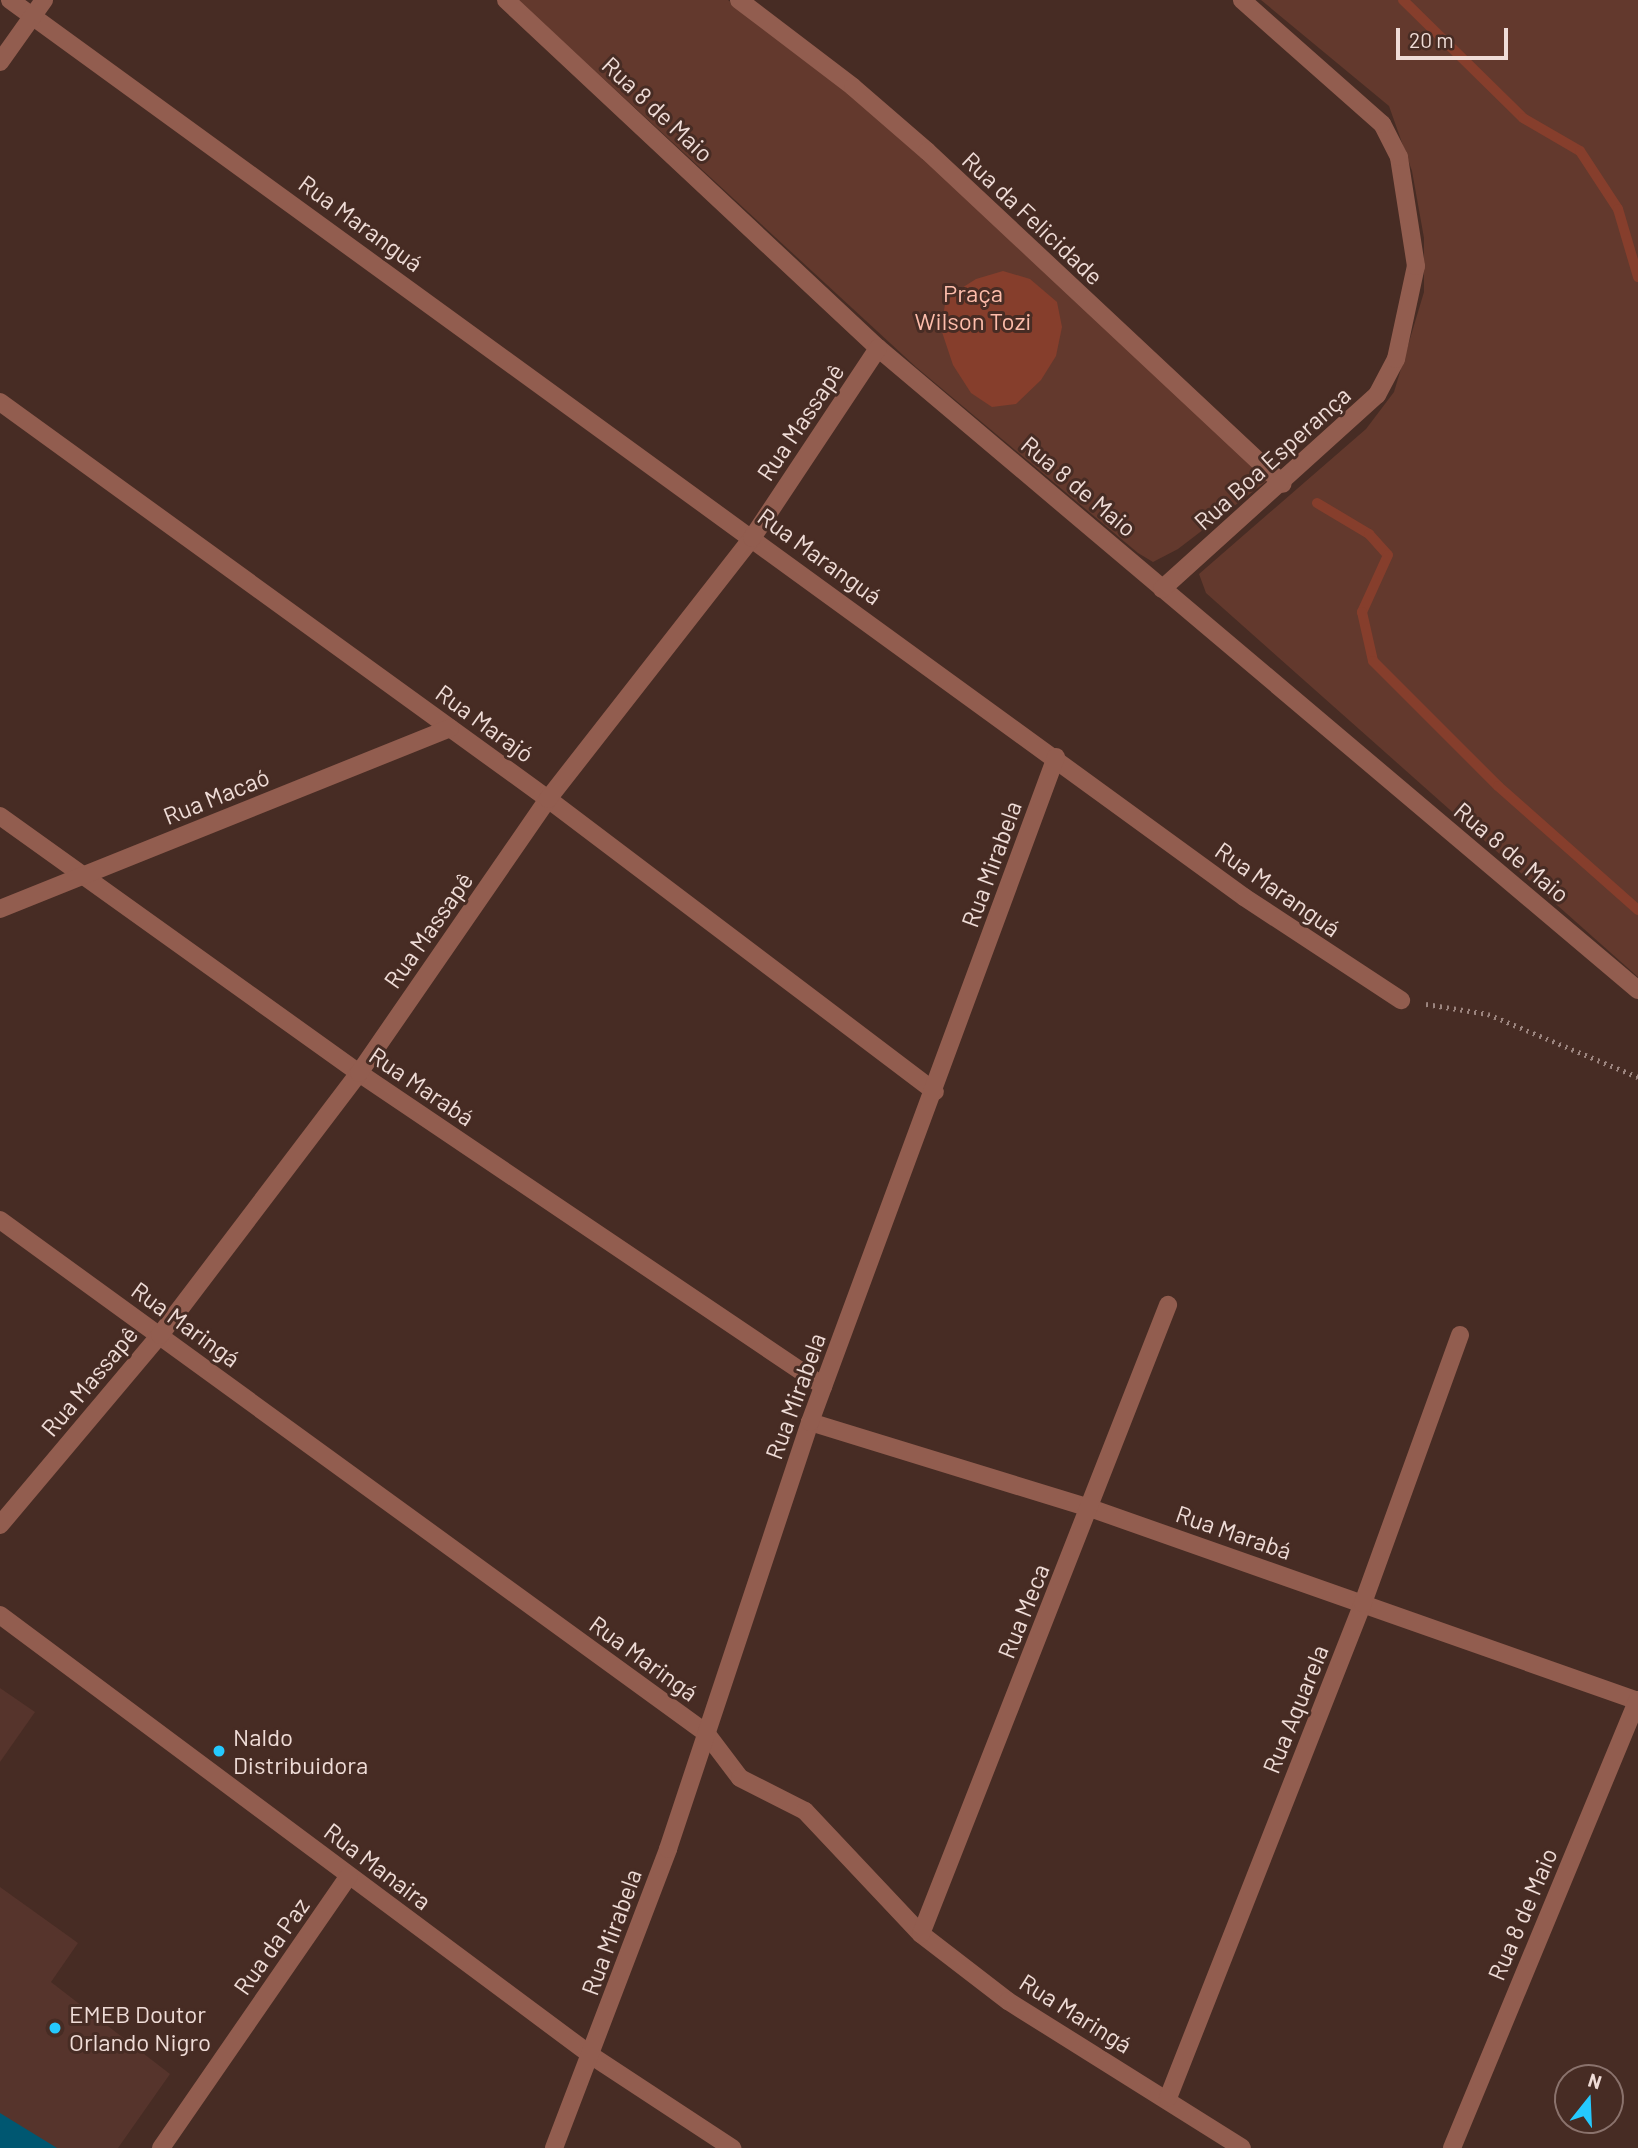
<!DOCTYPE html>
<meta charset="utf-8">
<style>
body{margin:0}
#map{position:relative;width:1638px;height:2148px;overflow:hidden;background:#472c24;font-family:Barlow,sans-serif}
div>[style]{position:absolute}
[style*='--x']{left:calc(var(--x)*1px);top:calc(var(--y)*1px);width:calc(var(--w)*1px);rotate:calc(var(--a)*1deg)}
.built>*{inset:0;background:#56342c}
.green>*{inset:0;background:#63392d}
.water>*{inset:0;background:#863e2c}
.stream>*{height:10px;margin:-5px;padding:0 5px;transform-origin:5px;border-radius:5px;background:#863e2c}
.building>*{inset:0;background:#005771}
.path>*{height:4.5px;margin-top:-2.25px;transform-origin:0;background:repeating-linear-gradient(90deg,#9c857f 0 2px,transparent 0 7px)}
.minor>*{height:18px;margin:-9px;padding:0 9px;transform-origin:9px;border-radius:9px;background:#925d4f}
.dots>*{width:19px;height:19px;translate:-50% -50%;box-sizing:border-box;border:4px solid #472c24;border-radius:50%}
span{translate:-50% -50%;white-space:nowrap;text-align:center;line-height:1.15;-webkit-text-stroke:6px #472c24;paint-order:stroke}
.street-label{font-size:24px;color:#efdcd7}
.park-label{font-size:24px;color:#febdab}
.poi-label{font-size:24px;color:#efdcd7}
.left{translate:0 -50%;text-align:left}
.north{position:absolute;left:1554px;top:2064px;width:70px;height:70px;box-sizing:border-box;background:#472c24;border:2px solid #8a726c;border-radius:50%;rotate:18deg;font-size:19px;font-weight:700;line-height:28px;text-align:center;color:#efdcd7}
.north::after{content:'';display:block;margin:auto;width:24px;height:32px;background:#25c9fe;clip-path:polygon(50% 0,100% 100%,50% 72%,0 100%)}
.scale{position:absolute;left:1396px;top:28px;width:112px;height:32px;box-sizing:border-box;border:4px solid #efdcd7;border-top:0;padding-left:9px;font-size:21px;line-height:24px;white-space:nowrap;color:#efdcd7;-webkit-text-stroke:5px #472c24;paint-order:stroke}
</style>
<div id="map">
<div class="built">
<div style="clip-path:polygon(0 1688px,35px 1712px,0 1762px)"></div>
<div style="clip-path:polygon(0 1887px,78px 1943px,51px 1982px,170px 2074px,118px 2148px,0 2148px)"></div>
</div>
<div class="green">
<div style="clip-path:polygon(518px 0,728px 0,829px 72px,1276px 474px,1178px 549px,1153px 562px,1138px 553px,916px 367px)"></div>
<div style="clip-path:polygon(1261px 0,1638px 0,1638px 977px,1206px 593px,1199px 574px,1366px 429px,1394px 392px,1424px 292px,1424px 238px,1412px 171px,1389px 106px)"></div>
</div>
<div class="water">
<div style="clip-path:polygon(1003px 271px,1030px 279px,1057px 302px,1062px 327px,1056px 356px,1041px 380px,1016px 404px,992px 407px,971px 393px,953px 365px,941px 329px,946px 298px,976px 279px)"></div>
</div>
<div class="stream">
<div style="--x:1403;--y:0;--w:168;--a:44.5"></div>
<div style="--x:1523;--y:118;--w:66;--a:30.1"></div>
<div style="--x:1580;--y:151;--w:69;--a:56.8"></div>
<div style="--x:1618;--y:209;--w:71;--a:73.6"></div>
<div style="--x:1317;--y:503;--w:61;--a:30.8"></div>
<div style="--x:1369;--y:534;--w:28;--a:48"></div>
<div style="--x:1388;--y:555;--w:63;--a:114.5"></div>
<div style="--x:1362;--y:612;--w:50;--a:77.3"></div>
<div style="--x:1373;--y:661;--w:177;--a:45"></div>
<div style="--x:1498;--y:786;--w:187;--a:41.5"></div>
</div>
<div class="building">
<div style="clip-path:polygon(0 2113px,57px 2148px,0 2148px)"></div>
</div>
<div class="path">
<div style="--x:1426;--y:1004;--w:63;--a:9.2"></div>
<div style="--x:1488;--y:1014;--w:163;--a:22.8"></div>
</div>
<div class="minor">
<div style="--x:10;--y:0;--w:1526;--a:36.01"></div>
<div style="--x:1244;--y:897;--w:188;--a:33.3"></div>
<div style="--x:506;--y:0;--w:509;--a:43.09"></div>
<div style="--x:878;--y:348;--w:995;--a:40.19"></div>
<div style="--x:739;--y:0;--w:143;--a:37.3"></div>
<div style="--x:853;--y:87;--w:98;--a:40.9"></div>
<div style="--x:927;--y:151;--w:487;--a:43.1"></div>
<div style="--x:0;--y:62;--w:76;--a:-54.6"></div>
<div style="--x:0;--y:402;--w:677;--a:35.92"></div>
<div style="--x:548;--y:799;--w:485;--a:37.1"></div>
<div style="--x:1162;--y:589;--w:290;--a:-42.1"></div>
<div style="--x:1377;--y:395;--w:41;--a:-62.2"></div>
<div style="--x:1396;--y:359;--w:95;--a:-77.9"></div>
<div style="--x:1416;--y:266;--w:110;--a:-98.9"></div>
<div style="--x:1399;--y:157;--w:37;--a:-117"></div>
<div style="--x:1382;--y:124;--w:187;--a:-138.5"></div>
<div style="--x:0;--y:816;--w:442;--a:35.6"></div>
<div style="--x:359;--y:1073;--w:560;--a:34"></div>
<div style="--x:0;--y:909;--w:485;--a:-21.9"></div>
<div style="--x:0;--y:1220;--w:873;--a:36"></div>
<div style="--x:706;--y:1733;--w:56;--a:52.9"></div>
<div style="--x:740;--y:1778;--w:73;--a:26.9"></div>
<div style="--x:805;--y:1811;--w:169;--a:46.7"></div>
<div style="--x:921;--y:1934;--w:110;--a:37.6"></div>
<div style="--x:1008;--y:2001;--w:276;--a:32.1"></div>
<div style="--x:810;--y:1422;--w:293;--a:17.1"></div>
<div style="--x:1090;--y:1508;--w:581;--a:19.4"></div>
<div style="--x:0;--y:1525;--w:248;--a:-49.9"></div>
<div style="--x:160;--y:1335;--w:329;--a:-52.8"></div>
<div style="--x:359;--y:1073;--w:333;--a:-55.4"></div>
<div style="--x:548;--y:799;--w:331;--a:-52"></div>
<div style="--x:752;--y:538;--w:228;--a:-56.4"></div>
<div style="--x:0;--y:1615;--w:738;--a:36.68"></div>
<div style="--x:592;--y:2056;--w:168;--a:33.3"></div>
<div style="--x:921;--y:1934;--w:676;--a:-68.56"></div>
<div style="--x:1168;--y:2098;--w:532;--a:-68.5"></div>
<div style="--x:1363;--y:1603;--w:285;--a:-70.1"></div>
<div style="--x:161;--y:2148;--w:331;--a:-55.4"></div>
<div style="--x:554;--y:2148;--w:320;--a:-69.1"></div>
<div style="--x:668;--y:1849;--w:450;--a:-71.6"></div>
<div style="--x:810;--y:1422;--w:709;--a:-69.7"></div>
<div style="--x:1452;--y:2148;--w:485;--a:-67.5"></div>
</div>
<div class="dots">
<div style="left:219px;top:1751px;background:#25c9fe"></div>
<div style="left:55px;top:2028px;background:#25c9fe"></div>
</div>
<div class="street-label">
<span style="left:658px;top:109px;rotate:43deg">Rua 8 de Maio</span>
<span style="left:1033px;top:218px;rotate:43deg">Rua da Felicidade</span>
<span style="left:361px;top:223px;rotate:36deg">Rua Maranguá</span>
<span style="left:800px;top:422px;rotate:-56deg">Rua Massapê</span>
<span style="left:1272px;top:458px;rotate:-42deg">Rua Boa Esperança</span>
<span style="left:1079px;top:486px;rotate:40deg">Rua 8 de Maio</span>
<span style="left:820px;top:556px;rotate:36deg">Rua Maranguá</span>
<span style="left:485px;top:723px;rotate:36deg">Rua Marajó</span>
<span style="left:216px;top:796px;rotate:-22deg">Rua Macaó</span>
<span style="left:1512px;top:852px;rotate:40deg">Rua 8 de Maio</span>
<span style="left:991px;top:864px;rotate:-70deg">Rua Mirabela</span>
<span style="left:1278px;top:889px;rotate:35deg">Rua Maranguá</span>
<span style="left:428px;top:930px;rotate:-55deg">Rua Massapê</span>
<span style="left:422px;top:1086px;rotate:34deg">Rua Marabá</span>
<span style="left:186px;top:1324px;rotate:36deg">Rua Maringá</span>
<span style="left:89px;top:1381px;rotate:-50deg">Rua Massapê</span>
<span style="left:795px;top:1396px;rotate:-70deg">Rua Mirabela</span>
<span style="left:1234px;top:1532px;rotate:19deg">Rua Marabá</span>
<span style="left:1023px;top:1611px;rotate:-68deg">Rua Meca</span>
<span style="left:644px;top:1658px;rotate:36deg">Rua Maringá</span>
<span style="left:1295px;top:1709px;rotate:-68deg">Rua Aquarela</span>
<span style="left:378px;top:1866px;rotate:37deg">Rua Manaira</span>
<span style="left:1522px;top:1914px;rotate:-67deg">Rua 8 de Maio</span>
<span style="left:611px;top:1932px;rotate:-70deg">Rua Mirabela</span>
<span style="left:271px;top:1946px;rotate:-55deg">Rua da Paz</span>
<span style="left:1076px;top:2013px;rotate:32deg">Rua Maringá</span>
</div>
<div class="park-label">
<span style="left:973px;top:307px">Praça<br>Wilson Tozi</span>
</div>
<div class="poi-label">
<span class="left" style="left:233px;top:1751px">Naldo<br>Distribuidora</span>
<span class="left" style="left:69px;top:2028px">EMEB Doutor<br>Orlando Nigro</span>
</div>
<div class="north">N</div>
<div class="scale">20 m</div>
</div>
